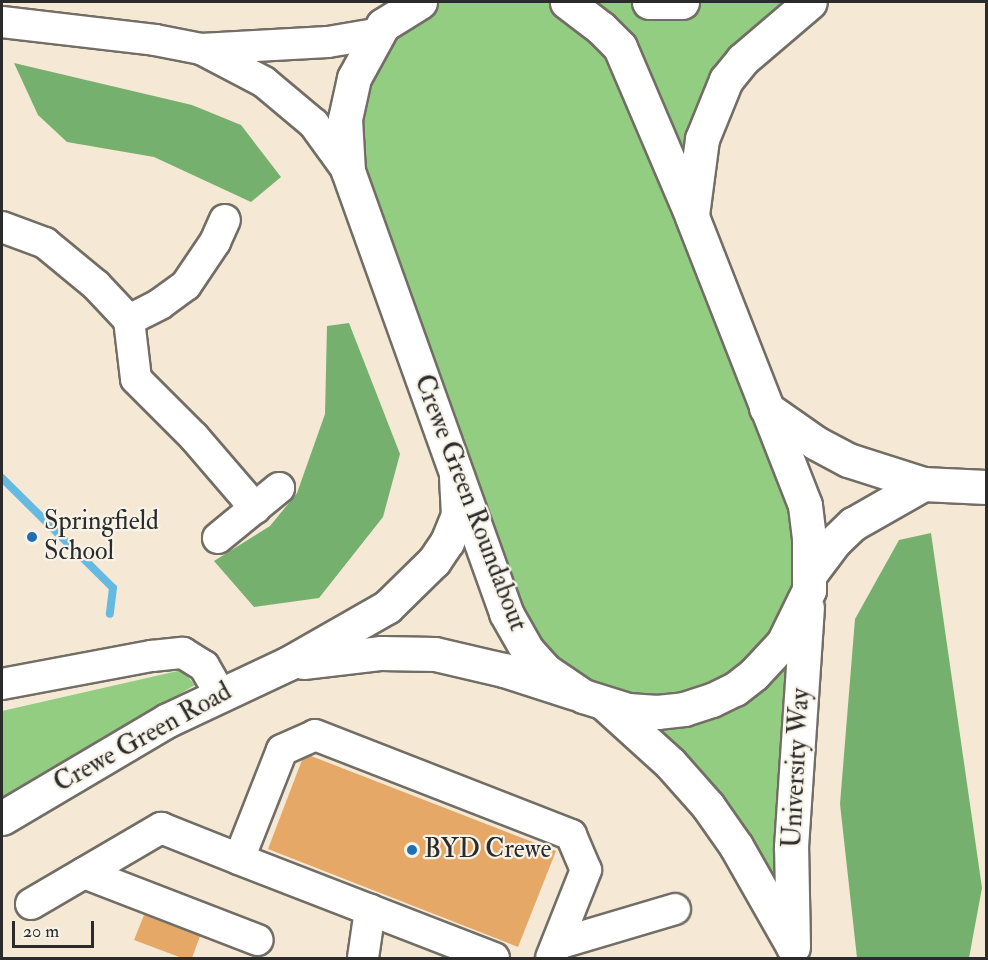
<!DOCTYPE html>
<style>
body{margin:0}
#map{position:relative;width:988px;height:960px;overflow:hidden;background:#f5e9d5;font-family:"IM FELL Double Pica",serif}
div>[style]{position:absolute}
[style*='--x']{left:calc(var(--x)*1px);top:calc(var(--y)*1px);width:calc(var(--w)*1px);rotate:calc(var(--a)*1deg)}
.green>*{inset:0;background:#92cd81}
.forest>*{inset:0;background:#75b06f}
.stream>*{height:8px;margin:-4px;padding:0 4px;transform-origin:4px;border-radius:4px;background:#66bae2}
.building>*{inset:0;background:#e5a867}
.roads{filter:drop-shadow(2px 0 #726e66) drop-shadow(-2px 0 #726e66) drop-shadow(0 2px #726e66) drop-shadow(0 -2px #726e66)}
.minor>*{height:30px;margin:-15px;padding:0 15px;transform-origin:15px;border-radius:15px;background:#fff}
.major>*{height:33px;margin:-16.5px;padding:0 16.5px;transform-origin:16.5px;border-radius:16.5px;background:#fff}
.highway>*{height:33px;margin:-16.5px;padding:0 16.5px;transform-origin:16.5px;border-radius:16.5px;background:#fff}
.dots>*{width:16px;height:16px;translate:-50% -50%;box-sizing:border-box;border:3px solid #f7f3e8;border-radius:50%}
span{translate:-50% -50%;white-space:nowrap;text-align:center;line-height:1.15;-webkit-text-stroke:4.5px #f7f3e8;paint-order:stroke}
.street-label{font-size:26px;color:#2b2b2b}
.poi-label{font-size:26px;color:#2b2b2b}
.left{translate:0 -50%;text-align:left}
.frame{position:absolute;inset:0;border:3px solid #2b2b2b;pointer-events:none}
.scale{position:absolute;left:12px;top:921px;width:82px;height:27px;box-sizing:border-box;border:3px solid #2b2b2b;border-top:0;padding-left:8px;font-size:18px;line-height:21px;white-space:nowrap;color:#2b2b2b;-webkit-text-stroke:4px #f7f3e8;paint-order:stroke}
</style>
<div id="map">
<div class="green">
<div style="clip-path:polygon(420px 2px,810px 2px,742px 60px,692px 216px,798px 485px,789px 940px,736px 846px,527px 650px,345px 119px,354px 78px)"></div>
<div style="clip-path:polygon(182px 670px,195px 685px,2px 800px,2px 711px)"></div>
</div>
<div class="forest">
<div style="clip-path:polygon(14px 63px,192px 105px,241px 125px,281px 177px,251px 202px,154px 157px,67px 142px,38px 115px)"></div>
<div style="clip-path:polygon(349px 323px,400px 454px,383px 517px,319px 598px,254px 607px,214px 561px,270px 526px,297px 493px,325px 414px,327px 326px)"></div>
<div style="clip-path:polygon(931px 533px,982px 888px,969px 958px,857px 958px,840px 804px,855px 619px,899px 540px)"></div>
</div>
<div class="stream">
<div style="--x:2;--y:478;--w:156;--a:44.7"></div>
<div style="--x:113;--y:588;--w:26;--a:97"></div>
</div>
<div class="building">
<div style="clip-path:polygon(311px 756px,556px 851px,518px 947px,268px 849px,302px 760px)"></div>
<div style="clip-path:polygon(144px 915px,200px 936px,192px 958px,182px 958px,134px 940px)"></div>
</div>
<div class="roads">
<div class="minor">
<div style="--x:2;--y:22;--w:154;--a:6.7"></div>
<div style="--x:155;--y:40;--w:47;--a:11.1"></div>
<div style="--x:201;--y:49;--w:127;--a:-3.2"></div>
<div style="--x:328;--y:42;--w:49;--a:-9.5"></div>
<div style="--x:201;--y:49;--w:71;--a:27.6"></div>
<div style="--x:264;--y:82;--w:65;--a:40"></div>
<div style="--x:314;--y:124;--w:58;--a:54.1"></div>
<div style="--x:2;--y:227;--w:46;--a:20.4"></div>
<div style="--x:45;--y:243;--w:66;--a:39.5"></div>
<div style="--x:96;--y:285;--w:48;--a:46.7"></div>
<div style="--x:129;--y:320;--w:59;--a:83.2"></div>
<div style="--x:136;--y:379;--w:82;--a:45"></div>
<div style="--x:194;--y:437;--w:94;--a:49.3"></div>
<div style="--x:129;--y:320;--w:35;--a:-27"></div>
<div style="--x:160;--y:304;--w:32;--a:-36"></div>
<div style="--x:186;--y:285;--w:52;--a:-56"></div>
<div style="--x:215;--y:242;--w:24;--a:-66"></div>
<div style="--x:218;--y:538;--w:79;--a:-39.3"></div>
<div style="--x:2;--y:684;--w:153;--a:-10.6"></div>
<div style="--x:152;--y:656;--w:31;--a:-6"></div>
<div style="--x:183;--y:653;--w:25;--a:32"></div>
<div style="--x:204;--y:666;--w:32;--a:60"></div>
<div style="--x:84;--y:873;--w:186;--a:21.1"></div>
<div style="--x:31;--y:904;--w:151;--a:-30.3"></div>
<div style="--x:161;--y:828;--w:84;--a:21.7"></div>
<div style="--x:557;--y:944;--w:123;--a:-16.5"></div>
<div style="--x:363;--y:958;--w:49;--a:-81.7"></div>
<div style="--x:494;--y:958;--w:274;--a:-158.8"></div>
<div style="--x:239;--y:859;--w:117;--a:-68.5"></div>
<div style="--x:282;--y:750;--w:36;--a:-24"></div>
<div style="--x:315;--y:735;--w:275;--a:21.3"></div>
<div style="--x:571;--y:835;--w:38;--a:67"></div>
<div style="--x:586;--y:870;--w:95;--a:111.7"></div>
</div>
<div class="major">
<div style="--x:766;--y:408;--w:61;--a:35"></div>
<div style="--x:816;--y:443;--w:36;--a:28"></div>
<div style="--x:848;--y:460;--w:79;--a:17.7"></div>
<div style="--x:923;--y:484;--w:63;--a:2.7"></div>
<div style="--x:810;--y:574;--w:39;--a:-53"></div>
<div style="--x:833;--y:543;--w:28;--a:-44"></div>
<div style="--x:853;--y:524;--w:81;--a:-29.7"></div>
<div style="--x:303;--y:662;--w:79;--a:-6.6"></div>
<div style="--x:381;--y:653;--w:54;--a:1.1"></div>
<div style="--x:435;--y:654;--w:71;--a:13.1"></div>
<div style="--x:504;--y:670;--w:75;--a:17.9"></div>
<div style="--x:2;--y:818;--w:193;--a:-30.6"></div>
<div style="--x:168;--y:720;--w:132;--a:-25.2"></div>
<div style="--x:287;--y:664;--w:115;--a:-29.7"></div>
<div style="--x:387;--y:607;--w:66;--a:-44.4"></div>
<div style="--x:434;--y:561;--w:23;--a:-56"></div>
<div style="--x:447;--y:542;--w:29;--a:-68"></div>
<div style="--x:458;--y:515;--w:39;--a:-93"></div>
</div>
<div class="highway">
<div style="--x:420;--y:2;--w:44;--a:148.1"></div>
<div style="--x:383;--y:25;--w:60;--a:118.7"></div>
<div style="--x:354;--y:78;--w:42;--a:102.4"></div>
<div style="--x:345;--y:119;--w:52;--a:86.7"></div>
<div style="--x:348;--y:171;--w:469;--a:70.3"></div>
<div style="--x:506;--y:613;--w:43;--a:60.4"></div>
<div style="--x:527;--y:650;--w:28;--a:48"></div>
<div style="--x:546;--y:671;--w:45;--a:34"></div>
<div style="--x:583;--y:696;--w:47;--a:17.3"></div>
<div style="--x:628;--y:710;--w:29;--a:4"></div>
<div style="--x:657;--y:712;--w:27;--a:-6"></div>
<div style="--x:684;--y:709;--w:29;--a:-18"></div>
<div style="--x:712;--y:700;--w:25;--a:-26"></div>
<div style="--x:735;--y:689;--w:24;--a:-38"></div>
<div style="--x:754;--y:674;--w:42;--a:-46.9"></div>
<div style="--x:783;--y:643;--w:59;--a:-63.9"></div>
<div style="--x:809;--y:590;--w:52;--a:-90"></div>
<div style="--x:809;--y:538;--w:33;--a:-97"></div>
<div style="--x:805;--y:505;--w:310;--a:-111.4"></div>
<div style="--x:692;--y:216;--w:184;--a:-113.1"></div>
<div style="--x:620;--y:47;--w:27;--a:-135"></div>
<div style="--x:601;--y:28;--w:43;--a:-142.6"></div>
<div style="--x:649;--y:2;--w:33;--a:0"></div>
<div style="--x:692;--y:215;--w:77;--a:-82.5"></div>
<div style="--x:702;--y:139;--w:64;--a:-67.9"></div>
<div style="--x:726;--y:80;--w:26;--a:-51"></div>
<div style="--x:742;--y:60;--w:89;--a:-40.5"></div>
<div style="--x:606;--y:705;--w:86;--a:42.2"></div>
<div style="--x:670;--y:763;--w:57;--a:48.5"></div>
<div style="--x:708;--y:806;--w:49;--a:55"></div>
<div style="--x:736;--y:846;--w:112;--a:60.4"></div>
<div style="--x:793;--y:947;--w:100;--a:-91.1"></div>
<div style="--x:791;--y:847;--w:240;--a:-86.2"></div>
</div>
</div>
<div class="dots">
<div style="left:32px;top:537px;background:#1f6fb2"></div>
<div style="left:412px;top:850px;background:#1f6fb2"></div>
</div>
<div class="street-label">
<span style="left:470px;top:503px;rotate:69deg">Crewe Green Roundabout</span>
<span style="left:143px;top:738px;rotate:-29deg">Crewe Green Road</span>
<span style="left:797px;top:768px;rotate:-87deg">University Way</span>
</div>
<div class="poi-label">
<span class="left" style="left:44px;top:537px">Springfield<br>School</span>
<span class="left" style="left:424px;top:850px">BYD Crewe</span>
</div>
<div class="frame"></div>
<div class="scale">20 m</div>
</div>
